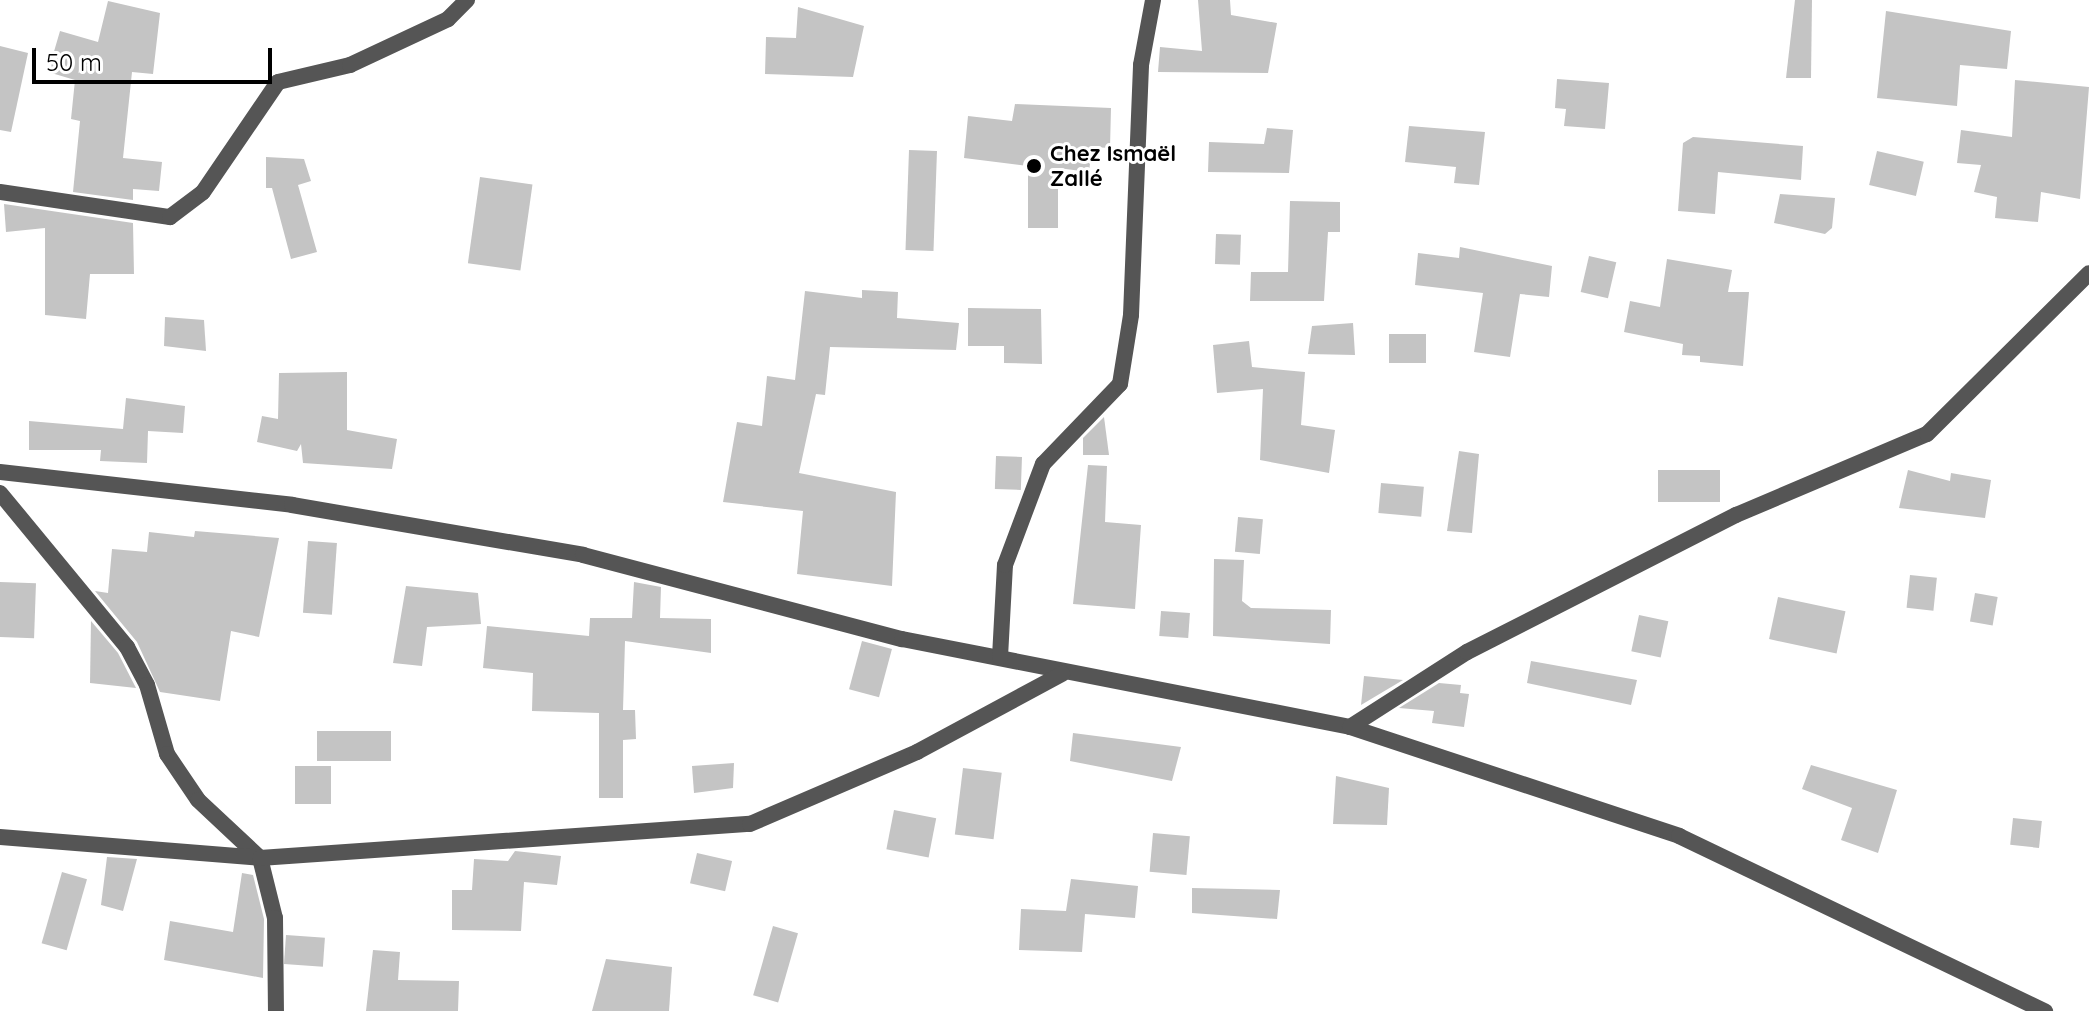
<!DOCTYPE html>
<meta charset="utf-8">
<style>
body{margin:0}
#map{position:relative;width:2089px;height:1011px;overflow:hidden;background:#fff;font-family:Quicksand,sans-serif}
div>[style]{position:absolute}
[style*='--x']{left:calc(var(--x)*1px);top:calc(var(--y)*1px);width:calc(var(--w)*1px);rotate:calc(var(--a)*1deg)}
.building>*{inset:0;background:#c4c4c4;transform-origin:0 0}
.street>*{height:16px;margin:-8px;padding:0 8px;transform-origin:8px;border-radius:8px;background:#555}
.dots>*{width:22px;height:22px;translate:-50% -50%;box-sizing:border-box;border:4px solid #fff;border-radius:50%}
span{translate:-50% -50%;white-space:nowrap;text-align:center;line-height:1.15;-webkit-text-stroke:6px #fff;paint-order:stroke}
.poi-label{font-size:22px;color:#000;font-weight:700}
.left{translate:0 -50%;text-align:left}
.scale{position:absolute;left:32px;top:48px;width:240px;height:36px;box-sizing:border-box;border:4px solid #000;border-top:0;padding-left:10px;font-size:24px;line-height:28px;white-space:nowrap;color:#000;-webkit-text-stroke:6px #fff;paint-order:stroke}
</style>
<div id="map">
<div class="building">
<div style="clip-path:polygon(1198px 0,1230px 0,1231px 15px,1277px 23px,1268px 73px,1158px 72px,1160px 47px,1202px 51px)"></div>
<div style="clip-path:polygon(1795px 0,1812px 0,1811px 78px,1786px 78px)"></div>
<div style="clip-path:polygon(108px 1px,160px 13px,153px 74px,132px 72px,123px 158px,162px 162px,159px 191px,133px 189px,133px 200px,73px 192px,80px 121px,71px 119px,75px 80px,48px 72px,60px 31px,98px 42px)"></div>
<div style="clip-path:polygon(798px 7px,864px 26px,853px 77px,765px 74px,766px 37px,796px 38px)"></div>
<div style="clip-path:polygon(1886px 11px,2011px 31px,2007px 69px,1960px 65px,1957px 106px,1877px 98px)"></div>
<div style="clip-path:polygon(0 46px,28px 53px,11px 132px,0 130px)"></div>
<div style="clip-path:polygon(1557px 79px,1609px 83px,1605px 129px,1564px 126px,1566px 109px,1555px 108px)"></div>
<div style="clip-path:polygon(2015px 80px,2089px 87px,2080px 199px,2041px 192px,2038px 222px,1995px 218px,1997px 197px,1974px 192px,1981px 165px,1957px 163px,1961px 130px,2012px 137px)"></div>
<div style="clip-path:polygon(1015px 104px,1111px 108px,1110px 148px,1092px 147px,1089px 172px,1058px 168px,1058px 228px,1028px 228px,1028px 166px,964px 158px,968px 116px,1012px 121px)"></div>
<div style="clip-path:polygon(1409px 126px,1485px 132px,1479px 185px,1454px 183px,1456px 167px,1405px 162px)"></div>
<div style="clip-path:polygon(1267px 128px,1293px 130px,1289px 173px,1208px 172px,1209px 142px,1264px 144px)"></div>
<div style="clip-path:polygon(1693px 137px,1803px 146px,1801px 180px,1718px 172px,1715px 214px,1678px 211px,1683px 143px)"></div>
<div style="left:909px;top:150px;width:28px;height:100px;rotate:2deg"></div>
<div style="left:1877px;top:151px;width:48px;height:35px;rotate:13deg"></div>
<div style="clip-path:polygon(266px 157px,304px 159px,311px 181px,298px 185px,317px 252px,291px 259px,272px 188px,266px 188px)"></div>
<div style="left:480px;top:177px;width:53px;height:87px;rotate:8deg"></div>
<div style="clip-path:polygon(1780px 194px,1835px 198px,1832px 228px,1825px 234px,1774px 223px)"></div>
<div style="clip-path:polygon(1290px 201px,1340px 202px,1340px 232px,1328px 232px,1324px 301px,1250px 301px,1251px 272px,1288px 272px)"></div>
<div style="clip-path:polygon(4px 204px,133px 223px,134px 274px,90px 274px,86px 319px,45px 315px,45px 228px,6px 232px)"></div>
<div style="left:1216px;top:234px;width:25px;height:30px;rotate:2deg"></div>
<div style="clip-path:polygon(1460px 247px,1552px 266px,1549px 297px,1520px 294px,1510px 357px,1474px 352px,1483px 293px,1415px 285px,1418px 253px,1459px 258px)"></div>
<div style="left:1589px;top:256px;width:28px;height:37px;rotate:13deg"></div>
<div style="clip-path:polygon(1667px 259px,1732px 270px,1728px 292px,1749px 292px,1743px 366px,1700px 362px,1700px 356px,1682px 355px,1683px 344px,1624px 332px,1630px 301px,1660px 307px)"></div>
<div style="clip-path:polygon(862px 290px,898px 292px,897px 318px,959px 323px,956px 350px,830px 347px,825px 395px,816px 394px,799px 473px,896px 492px,892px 586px,797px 574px,803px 511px,723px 502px,737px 422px,762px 426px,767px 376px,795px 380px,805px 291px,862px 298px)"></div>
<div style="clip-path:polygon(968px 308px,1041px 309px,1042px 364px,1004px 363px,1004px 346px,968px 346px)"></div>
<div style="clip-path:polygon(165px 317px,204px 320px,206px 351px,164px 346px)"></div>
<div style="clip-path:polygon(1353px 323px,1355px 355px,1308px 354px,1312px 326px)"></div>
<div style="left:1389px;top:334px;width:37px;height:29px"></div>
<div style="clip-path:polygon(1249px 341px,1252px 367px,1305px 372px,1301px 425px,1335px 430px,1329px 473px,1260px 460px,1263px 389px,1217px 393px,1213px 345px)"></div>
<div style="clip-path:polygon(347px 372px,347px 430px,397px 439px,392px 469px,303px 463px,301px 444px,297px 451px,257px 442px,262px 416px,278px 419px,279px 373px)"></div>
<div style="clip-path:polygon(126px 398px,185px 406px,183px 433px,148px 431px,147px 463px,100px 461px,101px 450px,29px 450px,29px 421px,123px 429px)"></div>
<div style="clip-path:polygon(1104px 417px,1109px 455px,1083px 455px,1083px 438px)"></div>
<div style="clip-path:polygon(1459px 451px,1479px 454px,1472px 533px,1447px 531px)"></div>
<div style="left:996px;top:456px;width:26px;height:33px;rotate:2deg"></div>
<div style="clip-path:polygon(1088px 465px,1107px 466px,1105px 522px,1141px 525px,1135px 609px,1073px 604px)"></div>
<div style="left:1658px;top:470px;width:62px;height:32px"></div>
<div style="clip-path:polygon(1908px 470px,1950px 481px,1951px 473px,1991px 480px,1985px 518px,1899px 508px)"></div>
<div style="left:1381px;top:483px;width:43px;height:30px;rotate:5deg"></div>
<div style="left:1238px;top:517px;width:25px;height:35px;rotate:5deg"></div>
<div style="clip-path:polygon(195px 531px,279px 538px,259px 637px,231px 631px,220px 701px,160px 692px,137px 642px,95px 591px,108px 593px,112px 549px,147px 552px,149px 532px,194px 537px)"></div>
<div style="left:308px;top:541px;width:29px;height:72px;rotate:4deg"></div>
<div style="clip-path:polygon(1214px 559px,1244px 560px,1242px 601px,1251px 608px,1331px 610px,1330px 644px,1213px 636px)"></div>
<div style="left:1910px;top:575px;width:27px;height:33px;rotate:6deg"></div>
<div style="left:0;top:582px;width:36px;height:55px;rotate:2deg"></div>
<div style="clip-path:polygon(634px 582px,661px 587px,660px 618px,711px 619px,711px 653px,625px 641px,623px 710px,635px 710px,636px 739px,623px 740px,623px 798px,599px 798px,599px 713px,532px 711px,533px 673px,483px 668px,487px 626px,589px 636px,590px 618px,632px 618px)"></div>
<div style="clip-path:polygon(406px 586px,478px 593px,481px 624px,427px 627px,422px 666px,393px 663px)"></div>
<div style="left:1975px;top:593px;width:23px;height:29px;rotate:10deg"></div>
<div style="left:1778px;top:597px;width:69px;height:43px;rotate:12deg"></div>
<div style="left:1161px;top:611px;width:29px;height:25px;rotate:4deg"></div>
<div style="left:1639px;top:615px;width:30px;height:37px;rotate:12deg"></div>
<div style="clip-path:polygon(91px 621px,118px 653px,136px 688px,90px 683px)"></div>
<div style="left:862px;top:641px;width:31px;height:50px;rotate:15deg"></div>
<div style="clip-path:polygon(1531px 661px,1637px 680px,1631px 705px,1527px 683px)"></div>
<div style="clip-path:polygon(1364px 676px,1403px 680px,1361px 705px)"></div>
<div style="clip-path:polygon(1439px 683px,1461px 685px,1460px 693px,1469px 694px,1464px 727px,1432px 723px,1434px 711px,1399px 708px)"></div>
<div style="left:317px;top:731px;width:74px;height:30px"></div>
<div style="clip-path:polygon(1073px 733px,1181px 747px,1172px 781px,1070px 761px)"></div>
<div style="clip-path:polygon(734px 763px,733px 788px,694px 793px,692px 766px)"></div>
<div style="clip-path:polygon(1811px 765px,1897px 790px,1878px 853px,1841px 840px,1852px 808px,1802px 789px)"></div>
<div style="left:295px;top:766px;width:36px;height:38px"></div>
<div style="left:963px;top:768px;width:39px;height:67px;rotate:7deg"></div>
<div style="clip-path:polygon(1336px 776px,1389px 788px,1387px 825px,1333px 824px)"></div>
<div style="left:894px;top:810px;width:43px;height:40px;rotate:11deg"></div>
<div style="left:2013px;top:818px;width:29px;height:27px;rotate:6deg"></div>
<div style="left:1153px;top:833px;width:37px;height:39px;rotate:5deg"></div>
<div style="clip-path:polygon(515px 851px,561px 856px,557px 885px,524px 882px,521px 931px,452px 930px,452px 890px,472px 890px,474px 859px,508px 861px)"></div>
<div style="left:697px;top:853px;width:36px;height:31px;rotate:13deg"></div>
<div style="clip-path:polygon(107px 857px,137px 859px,123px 911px,101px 905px)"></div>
<div style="left:62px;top:872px;width:26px;height:74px;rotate:16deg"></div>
<div style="clip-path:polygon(242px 873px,253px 875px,264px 919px,263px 978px,164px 960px,170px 921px,233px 932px)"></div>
<div style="clip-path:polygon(1071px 879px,1138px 886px,1135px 918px,1085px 914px,1082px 952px,1019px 950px,1021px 909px,1066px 911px)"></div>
<div style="clip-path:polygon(1192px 888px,1280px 890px,1277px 919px,1192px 913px)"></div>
<div style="left:773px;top:926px;width:26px;height:72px;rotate:16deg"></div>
<div style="left:286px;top:935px;width:39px;height:29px;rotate:4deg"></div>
<div style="clip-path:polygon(373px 950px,400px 952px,398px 980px,459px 981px,458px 1011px,366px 1011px)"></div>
<div style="clip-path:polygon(606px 959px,672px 967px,669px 1011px,592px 1011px)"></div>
</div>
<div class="street">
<div style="--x:0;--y:192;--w:172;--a:8.4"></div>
<div style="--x:170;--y:217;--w:41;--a:-37.1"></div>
<div style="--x:203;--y:192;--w:133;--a:-55.7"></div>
<div style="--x:278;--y:82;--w:74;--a:-13.3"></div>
<div style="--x:350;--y:65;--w:108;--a:-25.1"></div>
<div style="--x:448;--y:19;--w:27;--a:-45"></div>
<div style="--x:0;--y:472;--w:294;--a:6.4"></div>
<div style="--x:292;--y:505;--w:295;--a:9.7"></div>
<div style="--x:583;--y:555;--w:330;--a:14.8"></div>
<div style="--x:902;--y:639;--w:457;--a:11.1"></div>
<div style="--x:1350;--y:727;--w:347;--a:18.3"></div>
<div style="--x:1679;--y:836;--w:406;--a:25.6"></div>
<div style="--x:0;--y:493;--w:200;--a:50.5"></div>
<div style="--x:127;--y:647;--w:43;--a:62.2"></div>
<div style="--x:147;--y:685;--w:72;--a:73.8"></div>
<div style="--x:167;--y:754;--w:55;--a:56"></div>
<div style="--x:198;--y:800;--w:85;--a:43.1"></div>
<div style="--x:260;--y:858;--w:62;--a:76"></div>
<div style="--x:275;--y:918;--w:93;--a:89.4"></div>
<div style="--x:1000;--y:657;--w:92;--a:-86.9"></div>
<div style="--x:1005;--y:565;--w:108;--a:-69.4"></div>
<div style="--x:1043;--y:464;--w:111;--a:-46.1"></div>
<div style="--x:1120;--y:384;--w:70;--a:-80.9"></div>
<div style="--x:1131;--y:315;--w:250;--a:-87.7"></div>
<div style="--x:1141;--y:65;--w:66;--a:-79.5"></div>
<div style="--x:1350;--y:727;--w:139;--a:-32.7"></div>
<div style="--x:1467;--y:652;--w:302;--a:-27"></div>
<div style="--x:1736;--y:515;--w:207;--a:-23"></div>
<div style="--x:1927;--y:434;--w:228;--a:-44.8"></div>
<div style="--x:0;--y:837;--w:261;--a:4.6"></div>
<div style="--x:260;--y:858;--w:491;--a:-4"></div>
<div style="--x:750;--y:824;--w:182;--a:-23.3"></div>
<div style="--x:917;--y:752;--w:165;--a:-28.3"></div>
</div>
<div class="dots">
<div style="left:1034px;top:166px;background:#000"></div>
</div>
<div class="poi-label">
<span class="left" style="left:1050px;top:166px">Chez Ismaël<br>Zallé</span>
</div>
<div class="scale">50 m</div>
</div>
